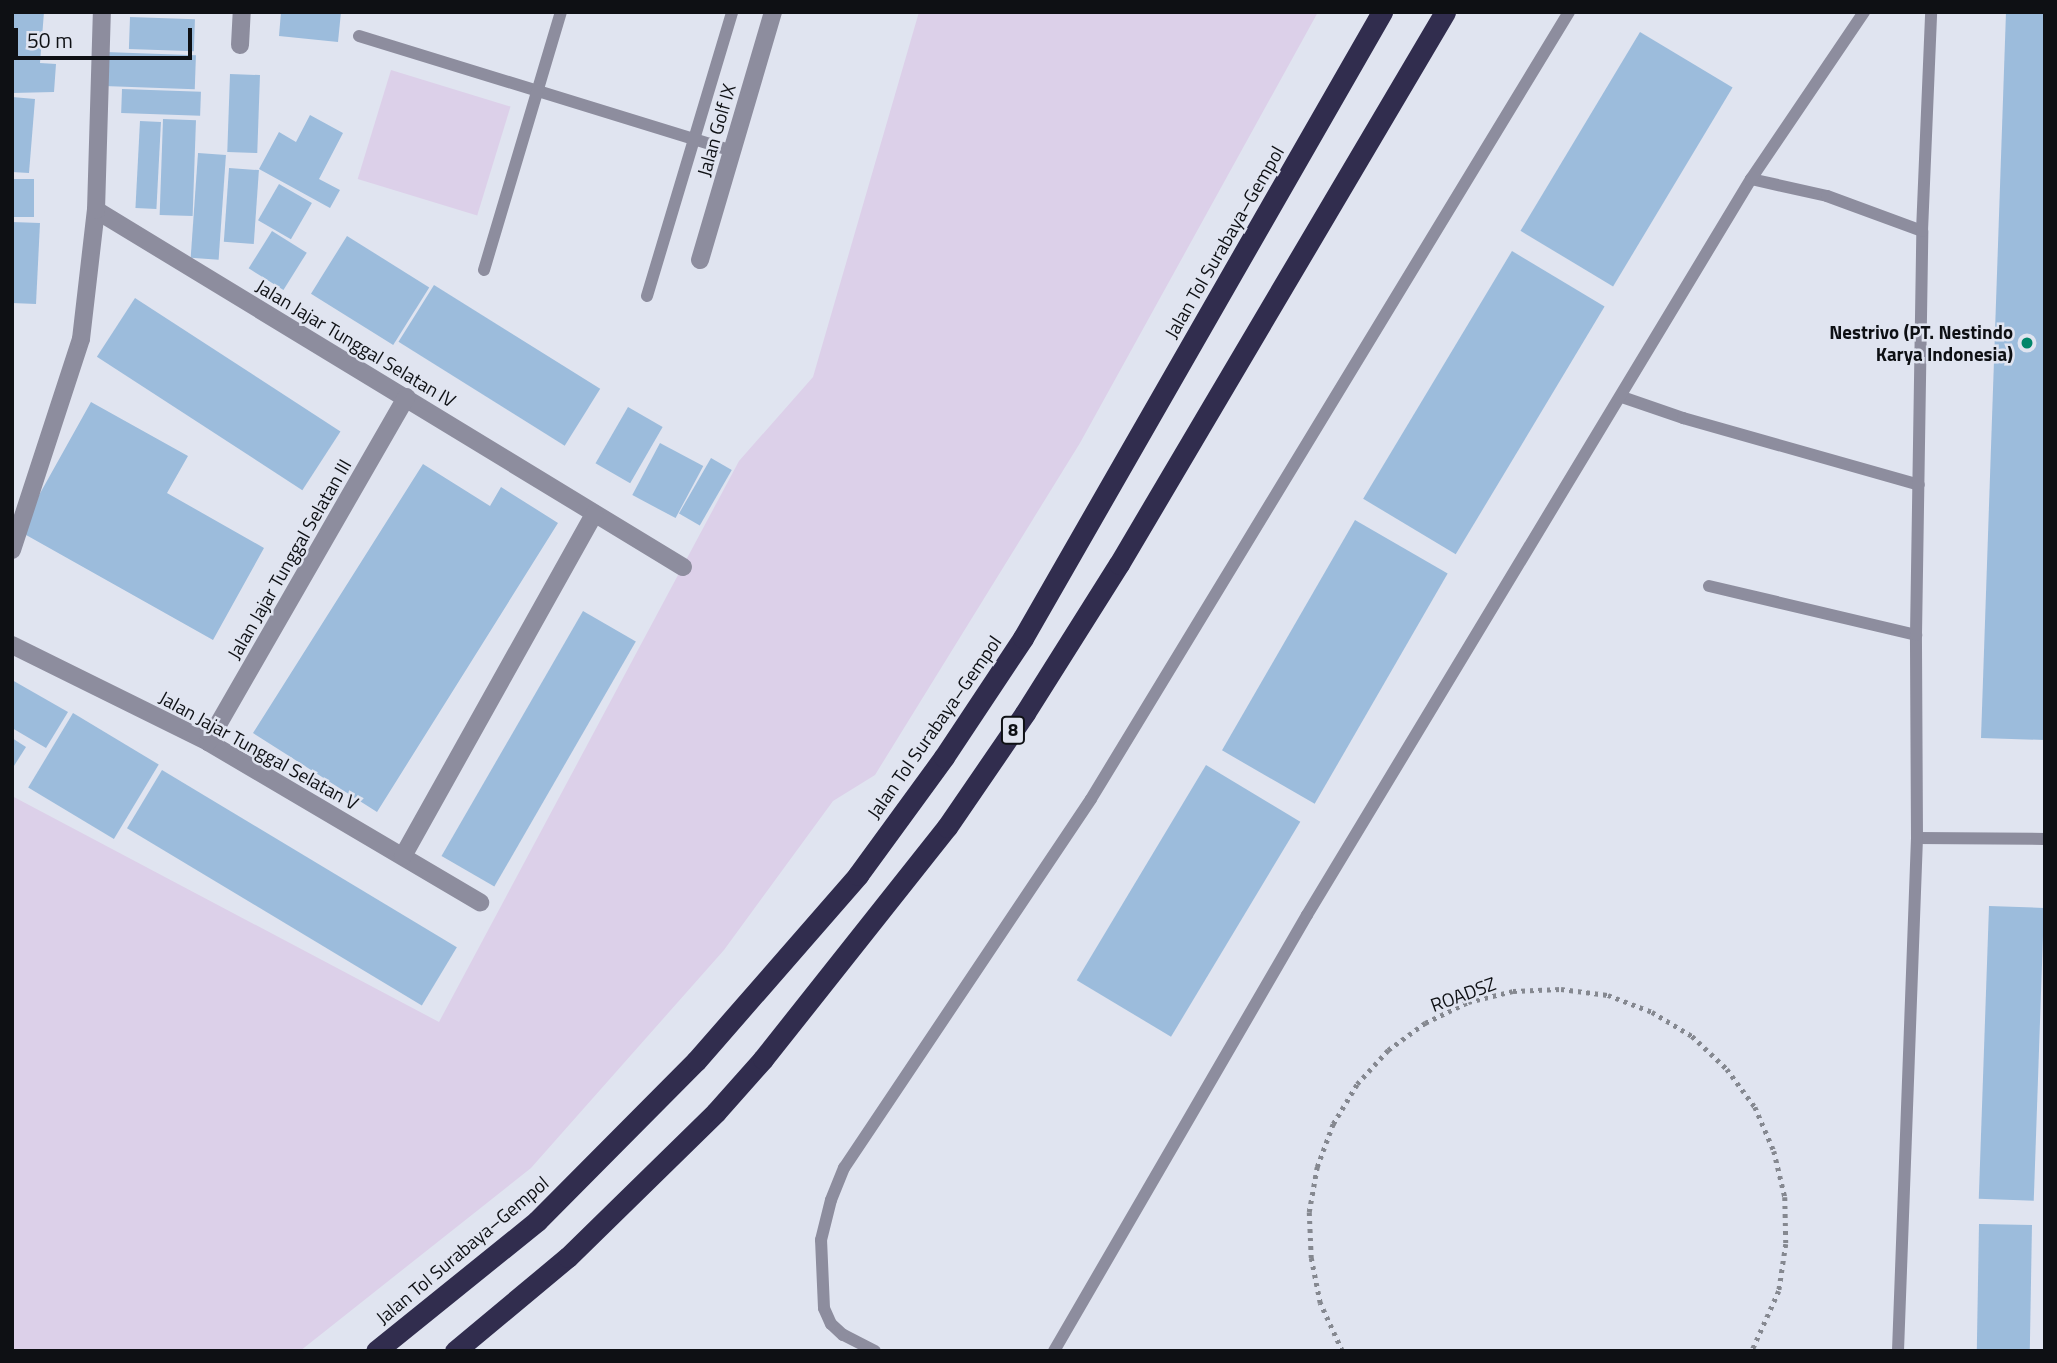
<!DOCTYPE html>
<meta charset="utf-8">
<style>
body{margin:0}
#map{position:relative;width:2057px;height:1363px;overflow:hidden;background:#e0e4f0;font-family:"Titillium Web",sans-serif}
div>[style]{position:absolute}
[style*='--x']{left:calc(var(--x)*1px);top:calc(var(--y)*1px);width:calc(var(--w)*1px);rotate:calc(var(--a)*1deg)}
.green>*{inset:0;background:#dcd0e9;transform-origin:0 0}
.building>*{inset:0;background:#9cbcdc;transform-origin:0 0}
.path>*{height:4.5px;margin-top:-2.25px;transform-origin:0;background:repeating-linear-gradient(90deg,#858890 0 3.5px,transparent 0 8.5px)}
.service>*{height:12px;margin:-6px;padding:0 6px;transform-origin:6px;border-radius:6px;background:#8d8d9e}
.minor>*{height:18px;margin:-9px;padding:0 9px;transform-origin:9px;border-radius:9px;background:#8d8d9e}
.motorway>*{height:21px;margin:-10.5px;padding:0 10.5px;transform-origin:10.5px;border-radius:10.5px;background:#312d4e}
.dots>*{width:19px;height:19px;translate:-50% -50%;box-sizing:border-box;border:4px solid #e0e4f0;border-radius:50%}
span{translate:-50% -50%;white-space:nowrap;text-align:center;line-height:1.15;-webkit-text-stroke:5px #e0e4f0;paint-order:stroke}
.shield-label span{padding:2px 5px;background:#e0e4f0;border:2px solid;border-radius:5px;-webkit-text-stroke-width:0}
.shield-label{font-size:18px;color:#0e1014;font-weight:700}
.street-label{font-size:19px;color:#0e1014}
.poi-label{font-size:19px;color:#0e1014;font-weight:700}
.right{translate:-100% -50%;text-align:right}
.frame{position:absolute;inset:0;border:14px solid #0e1014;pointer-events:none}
.scale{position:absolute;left:14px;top:28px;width:178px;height:32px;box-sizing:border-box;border:4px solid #0e1014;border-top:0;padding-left:9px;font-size:21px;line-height:24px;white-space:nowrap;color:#0e1014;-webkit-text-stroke:5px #e0e4f0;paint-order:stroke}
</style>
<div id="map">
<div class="green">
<div style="clip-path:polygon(919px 12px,1318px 12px,1080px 443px,875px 775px,833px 801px,724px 950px,531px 1168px,300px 1351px,12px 1351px,12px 796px,439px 1022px,739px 461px,813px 377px)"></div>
<div style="left:391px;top:70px;width:125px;height:114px;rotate:17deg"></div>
</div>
<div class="building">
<div style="clip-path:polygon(12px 12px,44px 12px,40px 63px,56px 64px,54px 92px,12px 93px)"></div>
<div style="clip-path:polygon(281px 12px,341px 12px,338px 42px,279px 36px)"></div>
<div style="clip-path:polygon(2006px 12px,2045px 12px,2045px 740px,1981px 738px)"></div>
<div style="left:130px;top:17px;width:65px;height:32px;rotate:2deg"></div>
<div style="left:1640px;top:32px;width:108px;height:232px;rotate:31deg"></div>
<div style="left:105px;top:52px;width:91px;height:34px;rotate:2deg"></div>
<div style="left:230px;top:74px;width:30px;height:78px;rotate:2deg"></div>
<div style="left:122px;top:89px;width:79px;height:24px;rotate:2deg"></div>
<div style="clip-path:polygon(12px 97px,35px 99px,29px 173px,12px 172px)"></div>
<div style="clip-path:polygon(310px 115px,343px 133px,319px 179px,340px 190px,330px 208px,259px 169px,279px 132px,296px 142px)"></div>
<div style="left:163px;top:119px;width:33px;height:96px;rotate:2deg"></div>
<div style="left:140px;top:121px;width:21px;height:87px;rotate:3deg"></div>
<div style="left:198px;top:153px;width:28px;height:105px;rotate:4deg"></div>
<div style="left:229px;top:168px;width:30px;height:74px;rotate:4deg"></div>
<div style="left:12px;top:179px;width:22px;height:38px"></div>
<div style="left:279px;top:184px;width:38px;height:42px;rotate:30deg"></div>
<div style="clip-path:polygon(12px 222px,40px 223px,36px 304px,12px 303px)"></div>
<div style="left:272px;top:231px;width:41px;height:44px;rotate:32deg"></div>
<div style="left:347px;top:236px;width:97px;height:68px;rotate:32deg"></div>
<div style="left:1512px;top:251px;width:108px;height:289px;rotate:31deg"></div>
<div style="left:434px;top:285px;width:196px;height:67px;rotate:32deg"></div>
<div style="left:135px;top:298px;width:245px;height:70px;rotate:33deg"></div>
<div style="clip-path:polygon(91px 402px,188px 456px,167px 493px,264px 548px,213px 640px,19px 531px)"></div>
<div style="left:628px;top:407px;width:40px;height:65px;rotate:30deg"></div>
<div style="left:660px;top:443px;width:49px;height:59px;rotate:28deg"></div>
<div style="left:711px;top:458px;width:24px;height:64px;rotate:30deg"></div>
<div style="clip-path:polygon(423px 464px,490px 506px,501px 487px,558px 523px,377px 812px,253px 733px)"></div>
<div style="left:1355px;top:520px;width:107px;height:266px;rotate:30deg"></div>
<div style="left:583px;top:611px;width:61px;height:283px;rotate:30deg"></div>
<div style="clip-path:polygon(12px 680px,68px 712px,46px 748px,12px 728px)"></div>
<div style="left:73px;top:713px;width:100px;height:87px;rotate:31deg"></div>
<div style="clip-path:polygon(12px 738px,26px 747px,12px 769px)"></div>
<div style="left:1206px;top:765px;width:110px;height:251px;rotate:31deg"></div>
<div style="left:162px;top:770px;width:344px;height:68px;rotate:31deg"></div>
<div style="left:1989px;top:906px;width:55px;height:293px;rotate:2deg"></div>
<div style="left:1979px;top:1224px;width:53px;height:127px;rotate:1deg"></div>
</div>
<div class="path">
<div style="--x:1342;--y:1351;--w:53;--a:-114.6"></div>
<div style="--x:1320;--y:1303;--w:46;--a:-101.3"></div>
<div style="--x:1311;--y:1258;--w:46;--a:-92.5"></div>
<div style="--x:1309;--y:1212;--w:46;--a:-79.9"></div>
<div style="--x:1317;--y:1167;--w:46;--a:-69.6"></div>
<div style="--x:1333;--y:1124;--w:47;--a:-59"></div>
<div style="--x:1357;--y:1084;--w:46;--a:-47.6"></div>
<div style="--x:1388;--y:1050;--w:46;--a:-36.1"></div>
<div style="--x:1425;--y:1023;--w:48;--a:-26"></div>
<div style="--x:1468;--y:1002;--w:46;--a:-13.7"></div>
<div style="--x:1513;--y:991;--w:48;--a:-2.4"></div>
<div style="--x:1561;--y:989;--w:47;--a:7.3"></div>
<div style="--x:1608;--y:995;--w:47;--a:21.1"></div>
<div style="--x:1652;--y:1012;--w:47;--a:31"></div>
<div style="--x:1692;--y:1036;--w:48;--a:43.3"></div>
<div style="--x:1727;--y:1069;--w:47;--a:53.6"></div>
<div style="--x:1755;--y:1107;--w:48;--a:66.6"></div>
<div style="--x:1774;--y:1151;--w:47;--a:76.6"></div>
<div style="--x:1785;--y:1197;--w:47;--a:88.8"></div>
<div style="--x:1786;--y:1244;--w:48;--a:98.5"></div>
<div style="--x:1779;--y:1291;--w:66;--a:114.2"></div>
</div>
<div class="service">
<div style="--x:359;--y:36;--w:390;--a:17.1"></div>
<div style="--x:1751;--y:179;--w:78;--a:12.6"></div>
<div style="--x:1827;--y:196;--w:101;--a:20.2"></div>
<div style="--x:484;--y:270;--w:269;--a:-73.4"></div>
<div style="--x:647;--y:296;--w:296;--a:-73.3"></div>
<div style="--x:1622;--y:397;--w:65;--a:19"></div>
<div style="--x:1683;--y:418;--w:245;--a:15.8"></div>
<div style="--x:1709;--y:586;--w:213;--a:13.3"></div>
<div style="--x:1917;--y:838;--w:128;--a:0.4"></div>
<div style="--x:875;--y:1351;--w:36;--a:-153"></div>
<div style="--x:843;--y:1335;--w:16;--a:-137"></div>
<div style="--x:831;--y:1324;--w:17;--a:-114"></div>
<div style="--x:824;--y:1308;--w:68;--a:-92.5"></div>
<div style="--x:821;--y:1240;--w:41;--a:-76"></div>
<div style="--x:831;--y:1200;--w:35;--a:-68"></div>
<div style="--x:844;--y:1168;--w:444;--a:-56.2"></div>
<div style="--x:1091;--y:799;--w:921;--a:-58.73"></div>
<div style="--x:1054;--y:1351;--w:504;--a:-59.87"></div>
<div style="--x:1307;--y:915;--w:860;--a:-58.9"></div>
<div style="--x:1751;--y:179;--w:202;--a:-55.9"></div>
<div style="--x:1898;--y:1351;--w:513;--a:-87.88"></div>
<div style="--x:1917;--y:838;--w:203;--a:-90.3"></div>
<div style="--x:1916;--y:635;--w:404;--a:-89.1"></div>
<div style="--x:1922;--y:231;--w:219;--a:-87.6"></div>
</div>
<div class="minor">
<div style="--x:240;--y:45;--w:33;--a:-87"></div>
<div style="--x:96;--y:210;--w:687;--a:31.31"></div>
<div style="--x:700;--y:260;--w:259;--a:-73.6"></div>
<div style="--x:12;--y:550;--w:222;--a:-71.9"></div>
<div style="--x:81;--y:339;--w:130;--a:-83.4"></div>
<div style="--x:96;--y:210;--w:198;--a:-88.3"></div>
<div style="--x:12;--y:645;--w:219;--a:26.3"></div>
<div style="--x:208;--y:742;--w:316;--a:30.5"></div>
<div style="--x:208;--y:742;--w:398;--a:-60.1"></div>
<div style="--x:403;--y:856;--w:392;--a:-60.8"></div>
</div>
<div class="motorway">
<div style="--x:376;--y:1351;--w:207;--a:-38.9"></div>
<div style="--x:537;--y:1221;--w:226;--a:-45.2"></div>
<div style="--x:696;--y:1061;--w:247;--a:-48.9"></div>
<div style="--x:858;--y:875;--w:146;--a:-53.9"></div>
<div style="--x:944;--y:757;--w:143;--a:-56.4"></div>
<div style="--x:1023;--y:638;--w:722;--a:-60.17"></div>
<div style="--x:455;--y:1351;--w:147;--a:-39.8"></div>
<div style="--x:568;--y:1257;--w:207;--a:-44.4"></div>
<div style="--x:716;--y:1112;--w:71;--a:-48.4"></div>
<div style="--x:763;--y:1059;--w:296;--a:-51.6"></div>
<div style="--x:947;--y:827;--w:138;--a:-55.6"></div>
<div style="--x:1025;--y:713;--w:176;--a:-57.8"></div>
<div style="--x:1119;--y:564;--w:641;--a:-59.43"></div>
</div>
<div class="dots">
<div style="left:2027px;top:343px;background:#00866a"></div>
</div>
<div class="shield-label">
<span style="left:1013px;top:730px">8</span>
</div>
<div class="street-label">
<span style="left:716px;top:130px;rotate:-74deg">Jalan Golf IX</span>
<span style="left:1224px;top:242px;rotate:-60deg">Jalan Tol Surabaya–Gempol</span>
<span style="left:356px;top:343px;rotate:31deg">Jalan Jajar Tunggal Selatan IV</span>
<span style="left:289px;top:559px;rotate:-60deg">Jalan Jajar Tunggal Selatan III</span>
<span style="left:934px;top:727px;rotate:-55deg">Jalan Tol Surabaya–Gempol</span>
<span style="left:259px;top:750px;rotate:29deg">Jalan Jajar Tunggal Selatan V</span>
<span style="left:1463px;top:994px;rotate:-20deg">ROADSZ</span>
<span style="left:462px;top:1250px;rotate:-40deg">Jalan Tol Surabaya–Gempol</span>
</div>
<div class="poi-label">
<span class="right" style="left:2013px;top:343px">Nestrivo (PT. Nestindo<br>Karya Indonesia)</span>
</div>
<div class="frame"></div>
<div class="scale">50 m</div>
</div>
